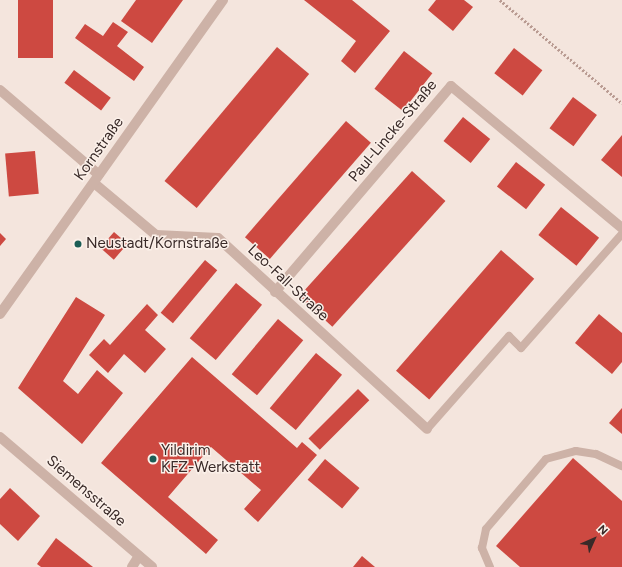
<!DOCTYPE html>
<meta charset="utf-8">
<style>
body{margin:0}
#map{position:relative;width:622px;height:567px;overflow:hidden;background:#f4e5dd;font-family:Figtree,sans-serif}
div>[style]{position:absolute}
[style*='--x']{left:calc(var(--x)*1px);top:calc(var(--y)*1px);width:calc(var(--w)*1px);rotate:calc(var(--a)*1deg)}
.building>*{inset:0;background:#cd4941;transform-origin:0 0}
.path>*{height:2.5px;margin-top:-1.25px;transform-origin:0;background:repeating-linear-gradient(90deg,#b99b92 0 2px,transparent 0 4px)}
.service>*{height:8px;margin:-4px;padding:0 4px;transform-origin:4px;border-radius:4px;background:#cdb2a7}
.minor>*{height:10px;margin:-5px;padding:0 5px;transform-origin:5px;border-radius:5px;background:#cdb2a7}
.dots>*{width:11px;height:11px;translate:-50% -50%;box-sizing:border-box;border:2px solid #fbf0e9;border-radius:50%}
span{translate:-50% -50%;white-space:nowrap;text-align:center;line-height:1.15;-webkit-text-stroke:3px #fbf0e9;paint-order:stroke}
.street-label{font-size:15px;color:#392a28}
.poi-label{font-size:15px;color:#392a28}
.left{translate:0 -50%;text-align:left}
.north{position:absolute;left:574px;top:519px;width:40px;height:40px;-webkit-text-stroke:3px #fbf0e9;paint-order:stroke;rotate:45deg;font-size:11px;font-weight:700;line-height:16px;text-align:center;color:#392a28}
.north::after{content:'';display:block;margin:auto;width:14px;height:18px;background:#392a28;clip-path:polygon(50% 0,100% 100%,50% 72%,0 100%)}
</style>
<div id="map">
<div class="building">
<div style="left:18px;top:0;width:35px;height:58px"></div>
<div style="clip-path:polygon(136px 0,183px 0,152px 43px,121px 21px)"></div>
<div style="clip-path:polygon(304px 0,352px 0,390px 31px,355px 73px,341px 61px,356px 41px)"></div>
<div style="clip-path:polygon(436px 0,464px 0,473px 7px,453px 31px,428px 10px)"></div>
<div style="clip-path:polygon(113px 22px,128px 32px,117px 46px,144px 67px,134px 81px,75px 38px,85px 24px,103px 36px)"></div>
<div style="left:277px;top:47px;width:42px;height:175px;rotate:40deg"></div>
<div style="left:514px;top:48px;width:36px;height:32px;rotate:38deg"></div>
<div style="left:404px;top:51px;width:36px;height:48px;rotate:38deg"></div>
<div style="left:74px;top:70px;width:46px;height:16px;rotate:37deg"></div>
<div style="left:573px;top:97px;width:30px;height:39px;rotate:37deg"></div>
<div style="left:463px;top:117px;width:35px;height:31px;rotate:39deg"></div>
<div style="left:346px;top:121px;width:33px;height:154px;rotate:41deg"></div>
<div style="clip-path:polygon(622px 135px,622px 177px,601px 160px)"></div>
<div style="left:35px;top:151px;width:43px;height:30px;rotate:85deg"></div>
<div style="left:516px;top:162px;width:37px;height:31px;rotate:38deg"></div>
<div style="left:412px;top:171px;width:45px;height:169px;rotate:42deg"></div>
<div style="left:561px;top:207px;width:49px;height:36px;rotate:39deg"></div>
<div style="left:114px;top:232px;width:18px;height:21px;rotate:41deg"></div>
<div style="clip-path:polygon(0 233px,6px 239px,0 246px)"></div>
<div style="left:501px;top:250px;width:44px;height:160px;rotate:41deg"></div>
<div style="left:205px;top:260px;width:16px;height:69px;rotate:40deg"></div>
<div style="left:236px;top:283px;width:34px;height:72px;rotate:40deg"></div>
<div style="clip-path:polygon(76px 297px,105px 315px,63px 381px,78px 394px,97px 370px,123px 393px,82px 444px,18px 388px)"></div>
<div style="clip-path:polygon(147px 304px,158px 315px,145px 330px,166px 349px,145px 373px,124px 354px,108px 373px,89px 355px,104px 339px,110px 345px)"></div>
<div style="clip-path:polygon(599px 314px,622px 333px,622px 362px,612px 374px,575px 343px)"></div>
<div style="left:278px;top:319px;width:33px;height:72px;rotate:40deg"></div>
<div style="left:316px;top:353px;width:34px;height:72px;rotate:40deg"></div>
<div style="clip-path:polygon(192px 357px,297px 448px,302px 442px,317px 455px,258px 522px,244px 509px,261px 490px,211px 447px,168px 497px,218px 540px,206px 554px,101px 463px)"></div>
<div style="left:358px;top:389px;width:16px;height:70px;rotate:45deg"></div>
<div style="clip-path:polygon(622px 408px,622px 434px,609px 423px)"></div>
<div style="clip-path:polygon(573px 458px,622px 501px,622px 567px,520px 567px,496px 546px)"></div>
<div style="left:325px;top:459px;width:45px;height:27px;rotate:40deg"></div>
<div style="clip-path:polygon(10px 488px,40px 516px,18px 541px,0 524px,0 499px)"></div>
<div style="clip-path:polygon(56px 538px,93px 567px,41px 567px,37px 564px)"></div>
<div style="clip-path:polygon(362px 556px,375px 567px,353px 567px)"></div>
</div>
<div class="path">
<div style="--x:500;--y:0;--w:160;--a:40.2"></div>
</div>
<div class="service">
<div style="--x:427;--y:429;--w:124;--a:-48.6"></div>
<div style="--x:509;--y:336;--w:17;--a:45"></div>
<div style="--x:521;--y:348;--w:152;--a:-48.5"></div>
<div style="--x:490;--y:567;--w:21;--a:-113"></div>
<div style="--x:482;--y:548;--w:19;--a:-78"></div>
<div style="--x:486;--y:529;--w:92;--a:-49.4"></div>
<div style="--x:546;--y:459;--w:31;--a:-15"></div>
<div style="--x:576;--y:451;--w:20;--a:9"></div>
<div style="--x:596;--y:454;--w:29;--a:25"></div>
</div>
<div class="minor">
<div style="--x:0;--y:90;--w:130;--a:40.6"></div>
<div style="--x:94;--y:183;--w:81;--a:40"></div>
<div style="--x:156;--y:235;--w:62;--a:2.8"></div>
<div style="--x:218;--y:238;--w:283;--a:42.4"></div>
<div style="--x:275;--y:292;--w:271;--a:-49.5"></div>
<div style="--x:451;--y:86;--w:222;--a:39.7"></div>
<div style="--x:0;--y:314;--w:385;--a:-54.6"></div>
<div style="--x:0;--y:437;--w:200;--a:40.5"></div>
<div style="--x:132;--y:567;--w:13;--a:-58"></div>
</div>
<div class="dots">
<div style="left:78px;top:244px;background:#1b5d55"></div>
<div style="left:153px;top:459px;background:#1b5d55"></div>
</div>
<div class="street-label">
<span style="left:393px;top:131px;rotate:-50deg">Paul-Lincke-Straße</span>
<span style="left:99px;top:149px;rotate:-55deg">Kornstraße</span>
<span style="left:288px;top:283px;rotate:43deg">Leo-Fall-Straße</span>
<span style="left:86px;top:491px;rotate:41deg">Siemensstraße</span>
</div>
<div class="poi-label">
<span class="left" style="left:86px;top:244px">Neustadt/Kornstraße</span>
<span class="left" style="left:161px;top:459px">Yildirim<br>KFZ-Werkstatt</span>
</div>
<div class="north">N</div>
</div>
